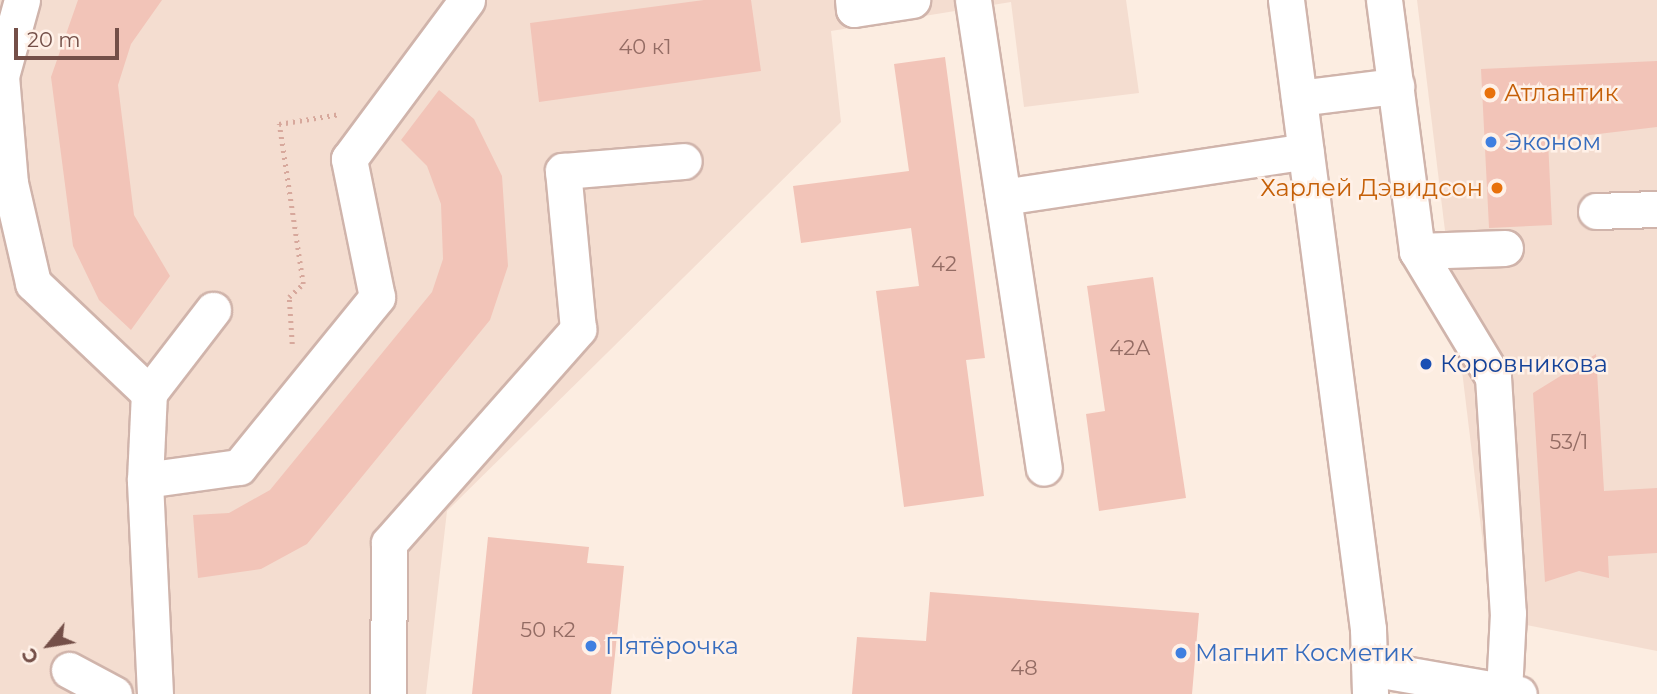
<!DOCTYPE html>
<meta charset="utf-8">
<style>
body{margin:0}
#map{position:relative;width:1657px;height:694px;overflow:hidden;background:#fcede1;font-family:Montserrat,sans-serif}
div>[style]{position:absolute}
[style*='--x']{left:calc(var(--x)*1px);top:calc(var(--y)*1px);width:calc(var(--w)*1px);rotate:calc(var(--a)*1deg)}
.residential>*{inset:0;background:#f4ddd0}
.building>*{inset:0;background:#f2c4b8}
.path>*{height:4.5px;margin-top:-2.25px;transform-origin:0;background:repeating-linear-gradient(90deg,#d7a89c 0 2px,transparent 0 7px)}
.roads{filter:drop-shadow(2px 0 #d0b4ab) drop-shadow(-2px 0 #d0b4ab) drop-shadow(0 2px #d0b4ab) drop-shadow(0 -2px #d0b4ab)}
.minor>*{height:35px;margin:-17.5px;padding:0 17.5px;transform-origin:17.5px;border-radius:17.5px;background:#fff}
.dots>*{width:19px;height:19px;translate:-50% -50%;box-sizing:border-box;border:4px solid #fff1e8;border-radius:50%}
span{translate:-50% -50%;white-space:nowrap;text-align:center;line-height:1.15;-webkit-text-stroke:5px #fff1e8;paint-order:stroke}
.number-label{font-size:21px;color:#946c64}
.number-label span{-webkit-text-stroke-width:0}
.food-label{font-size:24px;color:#c56008}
.left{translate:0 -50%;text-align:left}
.right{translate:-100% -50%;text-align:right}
.shop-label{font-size:24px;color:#366cbe}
.transit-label{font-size:24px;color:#164399}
.north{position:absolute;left:14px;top:610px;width:70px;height:70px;-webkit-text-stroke:5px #fff1e8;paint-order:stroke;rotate:240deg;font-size:19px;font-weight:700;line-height:28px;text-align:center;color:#744f48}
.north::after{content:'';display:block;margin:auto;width:24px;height:32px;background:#744f48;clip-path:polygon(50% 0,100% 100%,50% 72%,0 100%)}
.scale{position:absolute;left:14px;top:28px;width:105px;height:32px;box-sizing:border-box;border:4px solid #744f48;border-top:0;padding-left:9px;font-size:21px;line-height:24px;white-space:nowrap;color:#744f48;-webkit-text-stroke:5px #fff1e8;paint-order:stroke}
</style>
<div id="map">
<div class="residential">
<div style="clip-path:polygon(0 0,1126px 0,1139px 93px,1024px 107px,1011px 2px,831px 31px,841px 122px,447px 511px,426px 694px,0 694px)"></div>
<div style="clip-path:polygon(1417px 0,1657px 0,1657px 651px,1492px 618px)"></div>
</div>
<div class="building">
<div style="clip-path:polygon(78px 0,162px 0,131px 44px,118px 85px,134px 215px,170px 276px,131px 330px,99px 300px,73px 246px,51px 77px)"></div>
<div style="clip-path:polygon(704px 0,751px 0,761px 71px,539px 102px,530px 23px)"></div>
<div style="clip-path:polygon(945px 57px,985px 358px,966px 360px,984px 496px,904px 507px,876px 291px,919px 286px,911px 228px,801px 243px,793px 186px,909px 171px,894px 64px)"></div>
<div style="clip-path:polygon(1657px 61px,1657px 127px,1548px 140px,1552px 225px,1489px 228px,1481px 69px)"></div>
<div style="clip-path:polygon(439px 90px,474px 119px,502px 176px,508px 266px,490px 320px,307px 544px,261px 569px,198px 578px,193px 515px,229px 513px,270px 490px,432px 292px,443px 259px,441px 204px,427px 166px,401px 140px)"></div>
<div style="clip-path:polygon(1153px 277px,1186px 498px,1099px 511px,1086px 414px,1105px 411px,1087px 286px)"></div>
<div style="clip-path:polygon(1596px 354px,1604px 491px,1657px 488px,1657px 553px,1608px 556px,1609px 578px,1579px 571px,1545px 582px,1533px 393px)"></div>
<div style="clip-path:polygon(488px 537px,589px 547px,587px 563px,624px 566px,611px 694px,472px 694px)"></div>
<div style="clip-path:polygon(930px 592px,1199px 613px,1192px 694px,852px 694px,857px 637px,926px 641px)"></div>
</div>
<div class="path">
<div style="--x:292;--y:344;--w:47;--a:-93.7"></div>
<div style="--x:289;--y:297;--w:19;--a:-43"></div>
<div style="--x:303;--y:284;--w:162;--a:-98.5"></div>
<div style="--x:279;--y:124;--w:62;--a:-9.3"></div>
</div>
<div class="roads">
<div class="minor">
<div style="--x:22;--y:0;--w:79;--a:105.4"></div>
<div style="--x:1;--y:76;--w:107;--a:85.2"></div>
<div style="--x:10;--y:183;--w:103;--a:77"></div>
<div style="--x:33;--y:283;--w:160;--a:43.5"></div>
<div style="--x:853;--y:0;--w:9;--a:84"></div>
<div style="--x:854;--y:9;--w:59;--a:-8.8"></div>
<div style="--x:973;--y:0;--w:473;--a:81.4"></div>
<div style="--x:1286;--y:0;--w:634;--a:82.57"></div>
<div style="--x:1368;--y:629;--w:65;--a:88.2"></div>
<div style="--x:1384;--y:0;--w:253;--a:82.5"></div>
<div style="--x:1417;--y:251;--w:147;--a:58.9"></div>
<div style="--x:1493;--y:377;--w:236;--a:86.4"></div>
<div style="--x:1508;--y:613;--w:78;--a:92.9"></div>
<div style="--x:1299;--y:98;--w:98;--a:-7.1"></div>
<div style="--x:1003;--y:197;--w:306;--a:-8.6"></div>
<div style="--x:1596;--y:211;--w:61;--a:-1.9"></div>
<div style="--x:1417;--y:251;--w:88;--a:-2"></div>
<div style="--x:145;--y:480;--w:95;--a:-7.9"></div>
<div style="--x:239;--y:467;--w:219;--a:-50.9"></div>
<div style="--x:377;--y:297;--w:141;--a:-101.5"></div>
<div style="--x:349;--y:159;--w:198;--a:-53.4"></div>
<div style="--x:1370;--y:668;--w:151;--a:9.9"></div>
<div style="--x:69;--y:670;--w:51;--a:28.1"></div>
<div style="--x:155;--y:694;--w:214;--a:-92.7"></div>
<div style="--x:145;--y:480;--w:87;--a:-87.4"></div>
<div style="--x:149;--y:393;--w:105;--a:-52.4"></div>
<div style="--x:388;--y:694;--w:151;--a:-89.6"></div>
<div style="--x:389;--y:543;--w:286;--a:-48.5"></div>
<div style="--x:578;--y:329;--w:159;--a:-95.4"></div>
<div style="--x:563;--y:171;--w:121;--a:-4.7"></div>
</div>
</div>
<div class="dots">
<div style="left:1490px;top:93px;background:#e8710a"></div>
<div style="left:1491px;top:142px;background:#3f7fe0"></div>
<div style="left:1497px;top:188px;background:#e8710a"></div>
<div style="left:1426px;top:364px;background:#1a4fb4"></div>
<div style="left:591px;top:646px;background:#3f7fe0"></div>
<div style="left:1181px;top:653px;background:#3f7fe0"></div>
</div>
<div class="number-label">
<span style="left:645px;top:47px">40 к1</span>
<span style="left:944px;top:264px">42</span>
<span style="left:1130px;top:348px">42А</span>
<span style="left:1569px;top:442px">53/1</span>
<span style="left:548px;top:630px">50 к2</span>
<span style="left:1024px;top:668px">48</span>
</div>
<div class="food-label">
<span class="left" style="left:1504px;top:93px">Атлантик</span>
<span class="right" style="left:1483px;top:188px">Харлей Дэвидсон</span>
</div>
<div class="shop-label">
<span class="left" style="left:1505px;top:142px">Эконом</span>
<span class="left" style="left:605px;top:646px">Пятёрочка</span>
<span class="left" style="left:1195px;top:653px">Магнит Косметик</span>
</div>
<div class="transit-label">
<span class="left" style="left:1440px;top:364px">Коровникова</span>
</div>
<div class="north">С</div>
<div class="scale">20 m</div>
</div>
